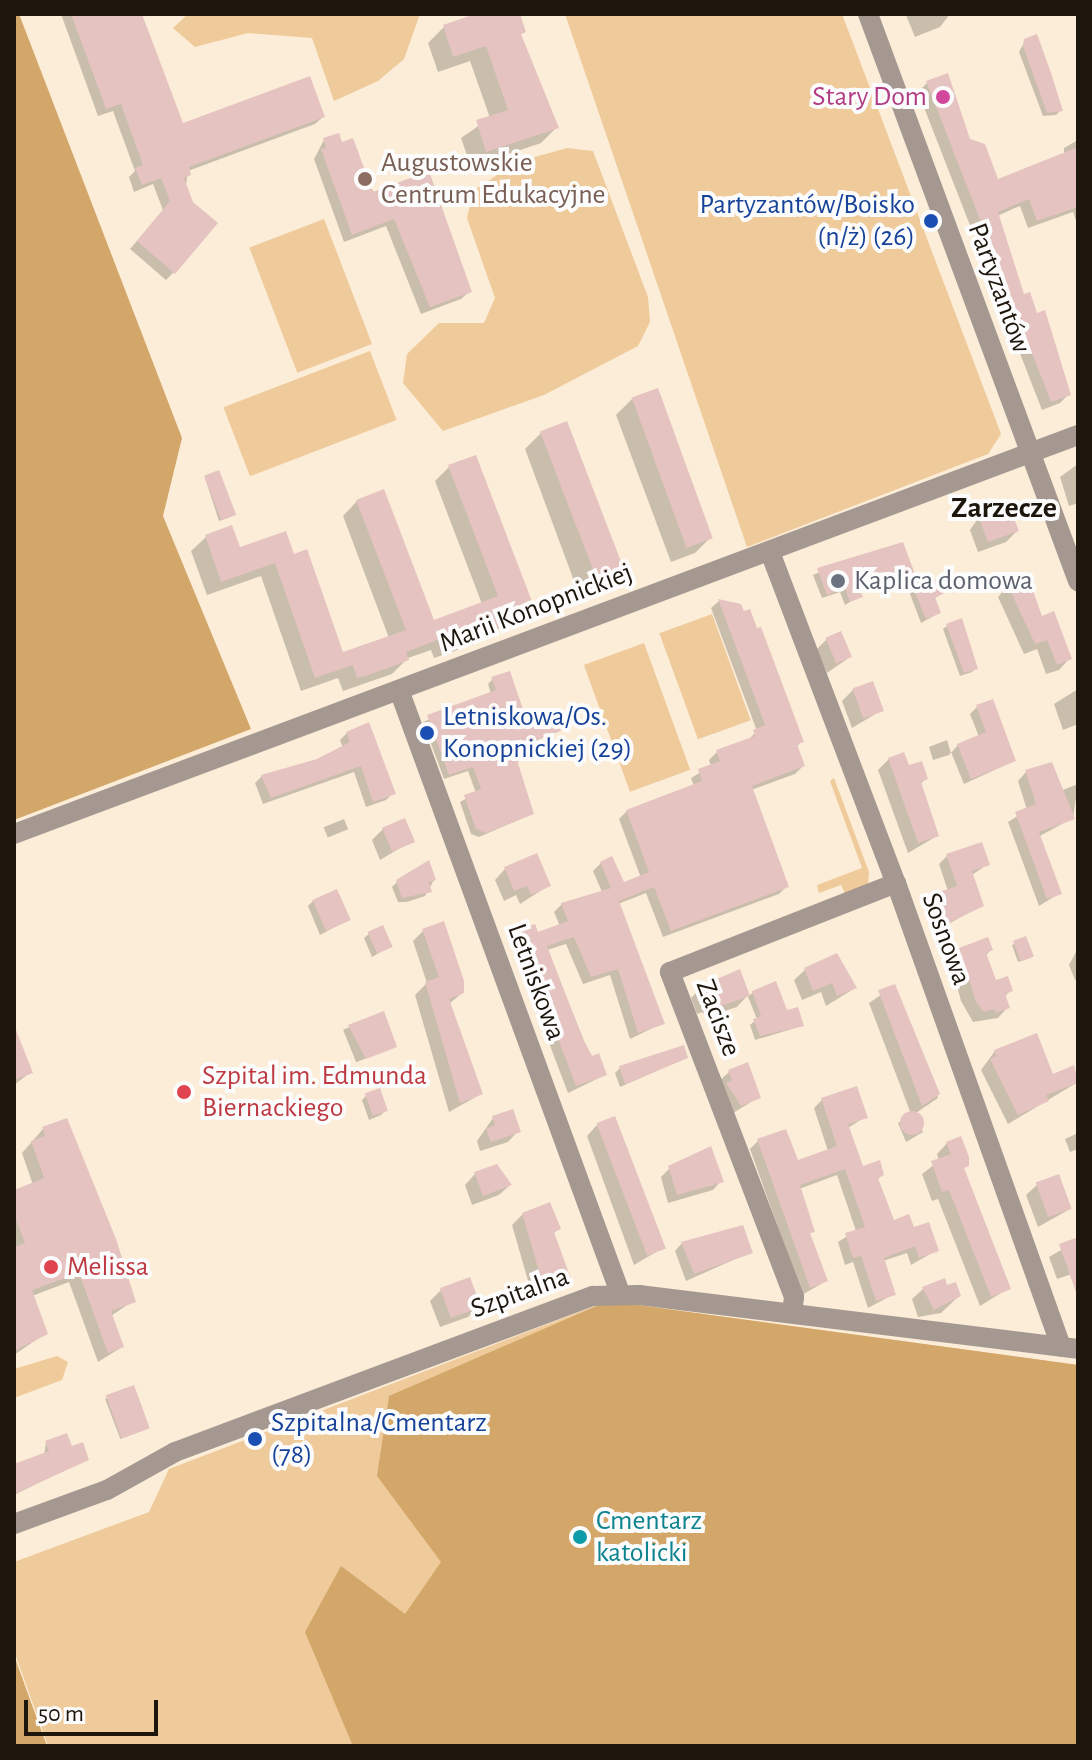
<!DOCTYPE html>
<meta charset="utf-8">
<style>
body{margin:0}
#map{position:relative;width:1092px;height:1760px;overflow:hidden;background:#fcedd8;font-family:"Alegreya Sans",sans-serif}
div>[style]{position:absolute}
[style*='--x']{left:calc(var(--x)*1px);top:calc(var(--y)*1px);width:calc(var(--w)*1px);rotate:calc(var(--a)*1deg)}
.green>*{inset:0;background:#efca9b;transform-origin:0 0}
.forest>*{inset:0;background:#d3a669}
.shadow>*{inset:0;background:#0003;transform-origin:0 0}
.building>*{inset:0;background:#e5c3c0;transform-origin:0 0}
.round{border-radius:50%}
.minor>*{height:20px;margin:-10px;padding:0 10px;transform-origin:10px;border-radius:10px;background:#a49891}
.dots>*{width:22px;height:22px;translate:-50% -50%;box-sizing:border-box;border:4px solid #fcfcfc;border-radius:50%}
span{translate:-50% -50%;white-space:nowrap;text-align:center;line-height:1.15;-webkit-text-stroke:8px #fcfcfc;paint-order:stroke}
.hotel-label{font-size:28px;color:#b23c85}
.right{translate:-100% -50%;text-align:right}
.education-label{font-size:28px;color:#785e54}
.left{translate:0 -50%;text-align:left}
.transit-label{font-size:28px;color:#164399}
.street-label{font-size:28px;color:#1d160d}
.worship-label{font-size:28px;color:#5b616d}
.health-label{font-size:28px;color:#be3a42}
.culture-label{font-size:28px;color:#0d838f}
.neighbourhood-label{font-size:30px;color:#1d160d;font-weight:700}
.frame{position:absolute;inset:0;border:16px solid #1d160d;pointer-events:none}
.scale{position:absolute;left:24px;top:1700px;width:134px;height:36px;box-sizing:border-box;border:4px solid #1d160d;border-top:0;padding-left:10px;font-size:24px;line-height:28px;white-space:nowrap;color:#1d160d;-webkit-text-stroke:6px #fcfcfc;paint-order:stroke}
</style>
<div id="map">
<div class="green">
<div style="clip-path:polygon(188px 14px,420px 14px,404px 59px,378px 81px,334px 101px,312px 38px,248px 33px,195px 47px,173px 28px)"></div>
<div style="clip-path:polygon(565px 14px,842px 14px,1001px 434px,988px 454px,747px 547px)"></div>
<div style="clip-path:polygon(567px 148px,593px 151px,648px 297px,650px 322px,638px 346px,544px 395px,443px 431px,403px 383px,407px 354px,439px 323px,484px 323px,495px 298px,467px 218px,473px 191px,517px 162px)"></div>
<div style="left:324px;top:219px;width:134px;height:80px;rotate:69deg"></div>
<div style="left:370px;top:351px;width:74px;height:157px;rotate:69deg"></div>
<div style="left:712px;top:614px;width:113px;height:56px;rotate:70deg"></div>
<div style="left:644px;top:643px;width:135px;height:64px;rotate:70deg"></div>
<div style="clip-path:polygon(834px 778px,869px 872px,868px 884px,847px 898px,841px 885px,819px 893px,817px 885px,862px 868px,830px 781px)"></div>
<div style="clip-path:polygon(608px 1301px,1078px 1365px,1078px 1746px,48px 1746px,14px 1651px,14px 1562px,149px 1512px,169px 1469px)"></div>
<div style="clip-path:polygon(57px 1356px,68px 1362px,62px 1380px,14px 1398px,14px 1369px)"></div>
</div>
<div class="forest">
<div style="clip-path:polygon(14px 14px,19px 14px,182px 438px,163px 516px,251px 729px,14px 820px)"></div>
<div style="clip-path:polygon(608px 1301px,1078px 1365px,1078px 1746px,340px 1746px,352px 1744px,305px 1632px,341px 1566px,405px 1614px,441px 1562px,377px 1476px,389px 1396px)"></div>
<div style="clip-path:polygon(14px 1655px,32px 1705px,47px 1746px,14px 1746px)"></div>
</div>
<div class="shadow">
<div style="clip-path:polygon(61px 14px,140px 14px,182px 125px,323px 117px,315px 124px,188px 171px,174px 272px,166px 280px,130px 249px,163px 210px,153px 184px,134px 192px,129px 177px,135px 171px,113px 111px,98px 116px)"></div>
<div style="clip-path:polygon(481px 14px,518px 14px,524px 32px,519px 36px,557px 127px,541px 143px,471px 167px,461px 138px,490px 118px,470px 61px,438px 72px,428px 43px,444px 27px)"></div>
<div style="clip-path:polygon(950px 14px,940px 27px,915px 37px,906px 15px)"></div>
<div style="clip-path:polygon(1025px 41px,1061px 110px,1056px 115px,1043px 116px,1019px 52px)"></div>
<div style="clip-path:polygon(927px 83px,997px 182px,1064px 155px,1064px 148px,1078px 140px,1078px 226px,1073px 212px,1028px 228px,1020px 206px,997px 216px,1022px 297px,1068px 395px,1060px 403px,1042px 410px,918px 92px)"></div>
<div style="clip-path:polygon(324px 140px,470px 291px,461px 299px,421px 314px,386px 226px,344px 242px,314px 159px)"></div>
<div style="clip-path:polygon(632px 399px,711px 537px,695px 553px,671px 562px,616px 415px)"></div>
<div style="clip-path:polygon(541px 433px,621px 572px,605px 588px,580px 597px,525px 449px)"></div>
<div style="clip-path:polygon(1078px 464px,1078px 503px,1069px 506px,1060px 477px)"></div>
<div style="clip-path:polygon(449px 467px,531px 603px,483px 641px,434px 658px,431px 650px,408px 658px,392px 674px,343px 691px,338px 678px,301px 691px,261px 576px,207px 595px,191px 551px,206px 537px,238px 550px,292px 556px,342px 655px,389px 638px,343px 516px,357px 501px,433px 622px,482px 604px,435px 481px)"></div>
<div style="clip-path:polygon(205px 478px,232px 516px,219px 521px)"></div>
<div style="clip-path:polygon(984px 510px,1017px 531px,1006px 542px,978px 552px,970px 530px)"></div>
<div style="clip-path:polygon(854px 557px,856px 561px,913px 574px,885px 587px,882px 578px,857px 587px,860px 596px,845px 605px,840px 592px,822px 598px,813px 575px)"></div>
<div style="clip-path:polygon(912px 582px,928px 585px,954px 587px,933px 599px,939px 613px,921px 623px,907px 586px)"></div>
<div style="clip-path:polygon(1008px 586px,1069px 659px,1059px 670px,1046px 674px,1037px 649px,1024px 654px,998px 597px)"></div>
<div style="clip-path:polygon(719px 601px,802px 741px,796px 747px,803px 766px,795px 774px,751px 790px,787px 886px,779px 894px,663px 937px,646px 893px,618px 904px,663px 1023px,630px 1039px,610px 975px,583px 984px,566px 944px,547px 950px,591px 1058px,605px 1075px,568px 1093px,510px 940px,534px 926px,536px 934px,560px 926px,554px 912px,562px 904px,602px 892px,593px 871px,601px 863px,623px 885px,641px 878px,619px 819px,627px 811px,694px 786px,691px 778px,711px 766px,709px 760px,717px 752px,747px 741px,757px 731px,711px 608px)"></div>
<div style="clip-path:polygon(947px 626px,976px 668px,972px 672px,960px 676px,943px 629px)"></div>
<div style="clip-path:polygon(827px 639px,850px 657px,827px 673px,816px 650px)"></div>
<div style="clip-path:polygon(493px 679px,526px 724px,559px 730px,523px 747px,528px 756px,516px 763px,532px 814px,479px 837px,471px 834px,460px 802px,476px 793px,468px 771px,444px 779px,423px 722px,491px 694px,488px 684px)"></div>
<div style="clip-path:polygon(1078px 689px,1078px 724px,1063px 730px,1054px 704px)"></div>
<div style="clip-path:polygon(853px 690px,882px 710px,852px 728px,842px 701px)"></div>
<div style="clip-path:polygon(977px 707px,1014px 761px,964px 784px,951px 752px,949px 755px,933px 760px,929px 747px,947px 740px,951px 753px,958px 745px,979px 737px,970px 714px)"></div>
<div style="clip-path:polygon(347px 733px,393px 793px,386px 800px,366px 807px,354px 772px,263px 804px,255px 783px,262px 776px,318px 761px,343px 748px,340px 740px)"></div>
<div style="clip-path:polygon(889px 759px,926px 778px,920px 785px,937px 836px,908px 853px,878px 770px)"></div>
<div style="clip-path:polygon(1026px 772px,1060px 791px,1078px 784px,1073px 818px,1038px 837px,1060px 893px,1039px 906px,1008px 822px,1027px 810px,1018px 781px)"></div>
<div style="left:344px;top:819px;width:11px;height:22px;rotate:68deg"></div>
<div style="clip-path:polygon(383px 829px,412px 841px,380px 860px,372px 840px)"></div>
<div style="clip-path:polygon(947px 856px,988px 864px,972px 875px,982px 905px,938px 930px,929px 903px,948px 891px,939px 864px)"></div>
<div style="clip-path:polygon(505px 869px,548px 886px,520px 904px,516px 895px,504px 901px,495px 880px)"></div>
<div style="clip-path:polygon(434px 880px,425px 896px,407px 902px,398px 902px,392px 887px,397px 882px)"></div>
<div style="clip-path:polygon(313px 901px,348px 920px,320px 935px,308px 906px)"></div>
<div style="clip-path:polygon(423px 931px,462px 993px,449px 1004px,481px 1094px,449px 1112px,415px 995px,427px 983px,413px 941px)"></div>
<div style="clip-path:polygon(369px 934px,391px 946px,372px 957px,364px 938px)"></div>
<div style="clip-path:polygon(1025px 939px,1030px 958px,1018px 962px,1012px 945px)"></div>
<div style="clip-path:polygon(1078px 948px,1078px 979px,1075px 980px,1069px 965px)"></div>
<div style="clip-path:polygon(961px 949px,991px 950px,985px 956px,995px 983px,1011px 990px,1004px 997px,1008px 1007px,998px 1018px,973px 1022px,961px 1001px,950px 960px)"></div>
<div style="clip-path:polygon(805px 970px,855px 988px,826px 1006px,821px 992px,802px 1000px,794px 980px)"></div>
<div style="clip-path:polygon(894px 986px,938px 1098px,916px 1113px,923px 1132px,906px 1142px,898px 1123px,911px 1114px,869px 1003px)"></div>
<div style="clip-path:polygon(702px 987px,747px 996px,737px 1007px,705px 1017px,703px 1012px,697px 1014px,691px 998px)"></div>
<div style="clip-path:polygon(753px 992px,786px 1013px,802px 1026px,755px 1040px,750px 1025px,757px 1019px,748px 997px)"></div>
<div style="left:382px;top:1014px;width:35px;height:42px;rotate:68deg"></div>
<div style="clip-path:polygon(14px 1026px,31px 1072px,14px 1085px)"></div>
<div style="clip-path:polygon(995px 1051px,1051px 1076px,1073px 1068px,1078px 1082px,1008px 1124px,981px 1070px)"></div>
<div style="clip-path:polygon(686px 1058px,620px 1087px,615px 1073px,620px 1068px)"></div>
<div style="clip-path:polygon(729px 1072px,759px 1097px,730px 1115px,718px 1082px)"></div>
<div style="clip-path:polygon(367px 1095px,386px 1110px,381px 1115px,369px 1120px,362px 1100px)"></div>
<div style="clip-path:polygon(822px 1100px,865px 1117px,848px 1128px,862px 1168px,882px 1175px,877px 1180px,893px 1222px,937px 1250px,911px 1265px,907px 1253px,883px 1261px,894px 1294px,868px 1308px,853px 1262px,845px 1265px,838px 1242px,856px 1231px,837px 1175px,799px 1189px,812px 1231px,808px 1235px,826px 1281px,802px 1295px,750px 1149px,758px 1141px,796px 1163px,828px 1151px,814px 1108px)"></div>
<div style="clip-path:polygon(493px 1118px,518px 1131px,508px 1142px,480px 1151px,477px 1141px)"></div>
<div style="clip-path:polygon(597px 1125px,663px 1248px,634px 1265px,587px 1136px)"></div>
<div style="clip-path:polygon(43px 1129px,133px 1301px,111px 1316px,122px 1347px,98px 1362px,69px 1282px,32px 1296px,46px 1333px,14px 1355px,14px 1192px,33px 1185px,22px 1153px)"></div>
<div style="clip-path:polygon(1078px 1133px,1078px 1149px,1070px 1152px,1065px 1139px)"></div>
<div style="clip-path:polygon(947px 1143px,967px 1165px,963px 1169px,1009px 1288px,980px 1306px,938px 1199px,932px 1201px,922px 1174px,939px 1161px,937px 1154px)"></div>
<div style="clip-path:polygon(670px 1168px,721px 1181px,713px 1190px,668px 1203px,661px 1177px)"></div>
<div style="clip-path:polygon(475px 1174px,510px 1185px,499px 1195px,472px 1205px,465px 1185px)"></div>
<div style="clip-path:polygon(1037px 1185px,1070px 1209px,1038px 1227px,1026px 1195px)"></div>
<div style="clip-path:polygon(523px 1214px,558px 1229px,553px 1234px,569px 1278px,558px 1289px,533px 1298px,512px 1225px)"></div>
<div style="clip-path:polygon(1078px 1240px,1078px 1272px,1057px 1279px,1049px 1257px)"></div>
<div style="clip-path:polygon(682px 1243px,751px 1252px,686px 1281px,675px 1251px)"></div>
<div style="clip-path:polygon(946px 1287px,959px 1296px,941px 1313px,918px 1317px,912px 1299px,923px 1289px)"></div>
<div style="clip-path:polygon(441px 1290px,479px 1306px,468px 1317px,440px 1327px,430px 1301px)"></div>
<div style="left:133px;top:1388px;width:43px;height:30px;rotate:69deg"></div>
<div style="clip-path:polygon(46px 1443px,87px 1459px,14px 1495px,14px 1466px,44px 1455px)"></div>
</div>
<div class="building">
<div style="clip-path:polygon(71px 14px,142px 14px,183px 123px,310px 76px,325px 117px,189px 167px,191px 175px,184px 178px,193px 202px,218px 223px,175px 274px,137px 241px,170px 201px,161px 178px,142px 185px,135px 168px,143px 165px,121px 104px,106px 109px)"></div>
<div style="clip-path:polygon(475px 14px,520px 14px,526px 32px,521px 34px,559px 128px,486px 152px,476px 120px,508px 110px,486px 46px,453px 57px,443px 25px)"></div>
<div style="clip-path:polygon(1037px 34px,1051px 73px,1063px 111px,1047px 113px,1023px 46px,1024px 39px)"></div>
<div style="clip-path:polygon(948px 73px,970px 139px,985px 144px,998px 179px,1078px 147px,1078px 207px,1037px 221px,1029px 199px,998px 212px,1024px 294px,1030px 292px,1037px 313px,1045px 310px,1071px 395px,1051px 402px,926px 81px)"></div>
<div style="clip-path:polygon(339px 133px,342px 142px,353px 138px,373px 192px,429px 171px,472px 292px,430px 307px,394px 219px,352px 235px,321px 149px,326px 148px,323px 138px)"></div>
<div style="left:658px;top:388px;width:160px;height:28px;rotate:70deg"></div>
<div style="left:567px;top:421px;width:161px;height:29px;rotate:69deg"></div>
<div style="clip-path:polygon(476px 455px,533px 604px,497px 618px,500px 627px,448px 645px,445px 637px,406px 652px,409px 660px,366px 676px,357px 678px,353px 665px,315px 678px,275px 563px,221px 582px,205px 535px,232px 525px,240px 547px,286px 531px,294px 554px,307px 549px,343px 652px,406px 630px,356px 500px,384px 489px,434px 620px,498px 596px,448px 465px)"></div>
<div style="left:219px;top:470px;width:48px;height:16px;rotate:69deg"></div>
<div style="clip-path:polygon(1007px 500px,1019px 531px,988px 542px,979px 518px,986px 516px,983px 509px)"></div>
<div style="clip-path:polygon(903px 542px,915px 574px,890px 583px,886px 574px,858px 585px,863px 597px,850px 602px,845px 588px,827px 595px,817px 568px)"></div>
<div style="clip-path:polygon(951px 573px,957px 588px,935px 597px,941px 613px,926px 619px,910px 580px,926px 574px,929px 582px)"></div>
<div style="clip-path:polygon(1028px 577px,1042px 616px,1054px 611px,1072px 659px,1057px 665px,1047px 640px,1035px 644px,1007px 584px)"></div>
<div style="clip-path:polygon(718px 599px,741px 604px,744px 611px,750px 609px,757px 628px,761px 627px,804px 742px,797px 744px,805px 766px,752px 786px,789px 887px,671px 931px,654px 887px,619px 901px,665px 1024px,638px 1033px,618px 969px,591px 977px,574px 937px,547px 946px,583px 1039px,592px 1056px,599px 1053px,607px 1075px,576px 1086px,517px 930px,535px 924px,538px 932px,568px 921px,561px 903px,611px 888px,600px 862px,612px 856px,624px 882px,649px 872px,626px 810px,702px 781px,698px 769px,720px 761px,716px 750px,755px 736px,753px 730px,765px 725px)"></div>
<div style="clip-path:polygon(962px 618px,978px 669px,964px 673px,946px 624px)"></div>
<div style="left:841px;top:631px;width:28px;height:17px;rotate:67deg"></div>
<div style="clip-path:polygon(510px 671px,527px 721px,554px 712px,561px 731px,524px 744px,530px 756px,517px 760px,534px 814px,486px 833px,476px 829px,464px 795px,481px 789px,473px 767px,449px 775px,427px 715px,496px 690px,491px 677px)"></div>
<div style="left:873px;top:681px;width:32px;height:22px;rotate:70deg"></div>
<div style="clip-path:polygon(993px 699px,1016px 761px,971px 779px,957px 744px,986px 732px,976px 705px)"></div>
<div style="clip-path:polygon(369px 722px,396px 794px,373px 802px,361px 766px,271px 798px,261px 775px,317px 759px,350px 742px,346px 732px)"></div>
<div style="clip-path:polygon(904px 752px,909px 765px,922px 761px,928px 779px,921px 782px,939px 836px,918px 843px,888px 758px)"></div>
<div style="clip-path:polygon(1052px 762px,1075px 819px,1039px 832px,1062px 894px,1047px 899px,1015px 812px,1036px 804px,1025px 770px)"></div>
<div style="left:405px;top:818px;width:26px;height:25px;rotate:67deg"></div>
<div style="clip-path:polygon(982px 842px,990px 865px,972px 871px,984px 906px,946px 924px,936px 893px,957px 886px,946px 854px)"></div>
<div style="clip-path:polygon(537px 853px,551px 886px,531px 895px,527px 886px,514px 891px,504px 867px)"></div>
<div style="clip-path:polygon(429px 860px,436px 880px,429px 883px,432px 892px,402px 898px,396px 880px)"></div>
<div style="left:337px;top:889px;width:34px;height:27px;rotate:66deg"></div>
<div style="clip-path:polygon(444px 921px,464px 981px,464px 993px,449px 999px,483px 1094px,460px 1103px,425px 982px,439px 977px,422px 929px)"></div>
<div style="left:383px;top:925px;width:24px;height:17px;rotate:66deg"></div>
<div style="left:1026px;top:936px;width:22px;height:14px;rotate:69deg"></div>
<div style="clip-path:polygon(988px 937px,993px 950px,986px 953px,996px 980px,1008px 976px,1013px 991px,1005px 994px,1010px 1008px,996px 1013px,994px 1009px,984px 1012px,976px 1002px,959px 948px)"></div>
<div style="clip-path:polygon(837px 953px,857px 988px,837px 996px,832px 983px,813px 991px,804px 968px)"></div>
<div style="clip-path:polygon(740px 969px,750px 996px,715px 1008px,714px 1003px,707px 1005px,701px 986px)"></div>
<div style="clip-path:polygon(776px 981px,787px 1010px,798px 1007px,804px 1026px,760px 1036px,753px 1019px,761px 1016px,752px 991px)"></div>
<div style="clip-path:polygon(895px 984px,940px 1094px,922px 1106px,878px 990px)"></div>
<div style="clip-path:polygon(384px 1011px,397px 1047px,366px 1059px,348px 1025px)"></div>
<div style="clip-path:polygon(14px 1025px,33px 1073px,14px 1080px)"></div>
<div style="clip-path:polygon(1037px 1033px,1053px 1074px,1074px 1065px,1078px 1083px,1046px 1095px,1049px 1101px,1018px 1115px,990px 1059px,996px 1056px,994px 1050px)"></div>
<div style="clip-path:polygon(684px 1045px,688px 1058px,625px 1084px,619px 1066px)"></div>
<div style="clip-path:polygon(748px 1062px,761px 1098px,741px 1106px,726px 1083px,732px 1081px,728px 1070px)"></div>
<div style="clip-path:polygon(857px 1086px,868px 1118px,848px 1124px,863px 1166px,880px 1160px,884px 1175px,878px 1178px,894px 1220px,909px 1214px,914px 1227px,929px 1222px,939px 1251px,919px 1258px,915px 1246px,884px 1258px,896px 1295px,876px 1301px,861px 1256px,853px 1258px,845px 1233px,865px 1227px,845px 1169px,800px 1185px,815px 1232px,810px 1233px,828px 1281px,810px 1288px,757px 1139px,786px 1129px,798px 1160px,837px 1146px,821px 1098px)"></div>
<div style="left:380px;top:1088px;width:24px;height:16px;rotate:71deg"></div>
<div style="clip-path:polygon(513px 1109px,521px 1132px,491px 1142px,486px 1129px,495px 1125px,492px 1116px)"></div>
<div class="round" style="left:900px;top:1111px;width:24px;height:24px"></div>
<div style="left:615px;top:1116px;width:142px;height:20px;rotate:69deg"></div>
<div style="clip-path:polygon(67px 1118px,116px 1239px,136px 1302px,111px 1311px,124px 1347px,108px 1353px,79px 1273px,32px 1290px,48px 1334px,14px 1351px,14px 1247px,25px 1243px,14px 1214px,14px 1190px,44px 1178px,31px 1141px,45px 1136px,42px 1127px)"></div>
<div style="clip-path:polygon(961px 1136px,969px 1157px,969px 1166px,964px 1168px,1011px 1289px,991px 1297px,949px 1190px,942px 1192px,931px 1161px,951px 1154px,946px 1142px)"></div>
<div style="clip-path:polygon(711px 1146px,724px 1182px,677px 1195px,668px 1166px)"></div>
<div style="clip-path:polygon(497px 1164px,512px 1185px,483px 1196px,474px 1172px)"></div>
<div style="left:1059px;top:1174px;width:37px;height:25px;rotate:70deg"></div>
<div style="clip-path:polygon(550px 1202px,561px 1229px,554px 1232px,571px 1279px,544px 1288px,522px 1213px)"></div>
<div style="clip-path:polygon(743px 1225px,753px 1253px,694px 1274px,681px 1242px)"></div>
<div style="clip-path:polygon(1078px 1237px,1078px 1292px,1076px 1292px,1059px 1244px)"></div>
<div style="left:470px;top:1277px;width:32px;height:32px;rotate:70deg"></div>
<div style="clip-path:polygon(945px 1278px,947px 1285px,956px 1282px,961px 1296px,934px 1310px,922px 1287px)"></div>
<div style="left:134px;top:1385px;width:46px;height:30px;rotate:70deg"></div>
<div style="clip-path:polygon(67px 1433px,72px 1446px,83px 1442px,89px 1460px,14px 1494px,14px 1464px,49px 1451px,45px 1441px)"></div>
</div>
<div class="minor">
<div style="--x:868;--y:14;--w:605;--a:69.68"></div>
<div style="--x:770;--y:552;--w:354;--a:69.2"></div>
<div style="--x:896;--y:883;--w:492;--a:70.4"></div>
<div style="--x:399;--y:690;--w:642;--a:69.87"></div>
<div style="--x:14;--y:834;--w:1136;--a:-20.56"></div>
<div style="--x:792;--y:1312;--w:15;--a:-82"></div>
<div style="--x:794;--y:1297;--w:348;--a:-110.9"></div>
<div style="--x:670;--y:972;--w:243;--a:-21.5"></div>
<div style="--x:14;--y:1524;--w:99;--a:-20.1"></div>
<div style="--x:107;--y:1490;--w:78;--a:-29.2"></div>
<div style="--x:175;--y:1452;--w:446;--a:-20.5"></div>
<div style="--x:593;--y:1296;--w:46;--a:-1.2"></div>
<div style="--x:639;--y:1295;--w:442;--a:7"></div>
</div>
<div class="dots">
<div style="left:943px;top:97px;background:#d1479c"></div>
<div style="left:365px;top:179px;background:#8d6e63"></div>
<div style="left:931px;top:221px;background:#1a4fb4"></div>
<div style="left:838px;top:581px;background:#6b7280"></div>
<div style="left:427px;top:733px;background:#1a4fb4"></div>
<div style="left:184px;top:1092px;background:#e0444e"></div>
<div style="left:51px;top:1267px;background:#e0444e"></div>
<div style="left:255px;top:1439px;background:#1a4fb4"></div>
<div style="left:580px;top:1537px;background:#0f9aa8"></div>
</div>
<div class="hotel-label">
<span class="right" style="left:927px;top:97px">Stary Dom</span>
</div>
<div class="education-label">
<span class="left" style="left:381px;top:179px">Augustowskie<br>Centrum Edukacyjne</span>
</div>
<div class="transit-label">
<span class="right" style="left:915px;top:221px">Partyzantów/Boisko<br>(n/ż) (26)</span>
<span class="left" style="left:443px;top:733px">Letniskowa/Os.<br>Konopnickiej (29)</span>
<span class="left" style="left:271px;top:1439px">Szpitalna/Cmentarz<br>(78)</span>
</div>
<div class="street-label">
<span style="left:999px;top:288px;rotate:70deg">Partyzantów</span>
<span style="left:536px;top:608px;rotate:-21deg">Marii Konopnickiej</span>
<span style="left:946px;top:939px;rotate:70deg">Sosnowa</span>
<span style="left:536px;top:982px;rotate:70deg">Letniskowa</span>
<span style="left:718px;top:1018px;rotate:69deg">Zacisze</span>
<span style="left:520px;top:1293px;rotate:-20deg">Szpitalna</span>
</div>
<div class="worship-label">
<span class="left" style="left:854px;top:581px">Kaplica domowa</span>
</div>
<div class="health-label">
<span class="left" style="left:202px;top:1092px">Szpital im. Edmunda<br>Biernackiego</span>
<span class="left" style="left:67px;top:1267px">Melissa</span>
</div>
<div class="culture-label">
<span class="left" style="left:596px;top:1537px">Cmentarz<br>katolicki</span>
</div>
<div class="neighbourhood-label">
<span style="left:1004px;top:508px">Zarzecze</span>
</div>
<div class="frame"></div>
<div class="scale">50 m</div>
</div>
